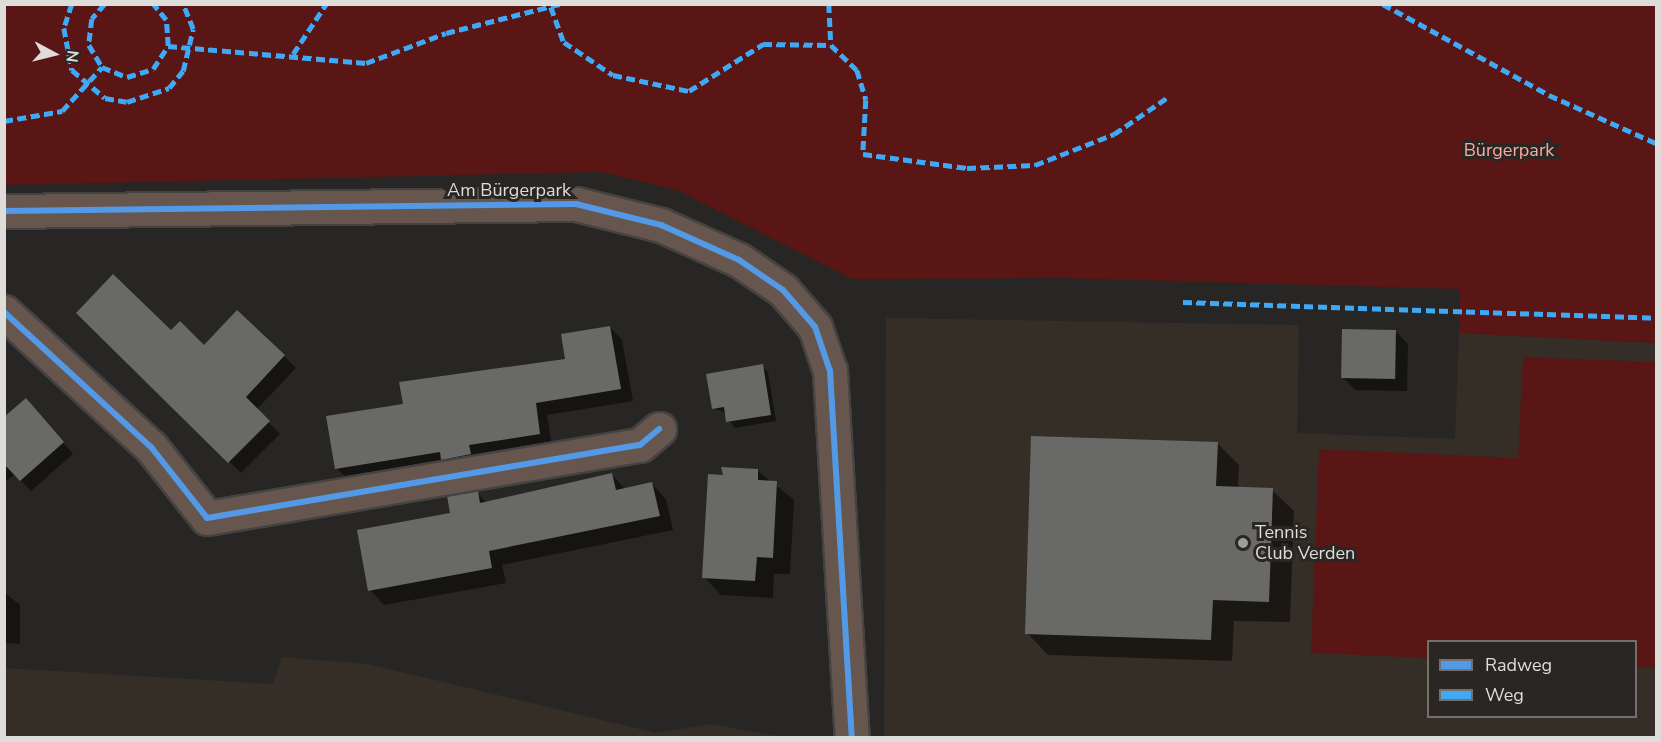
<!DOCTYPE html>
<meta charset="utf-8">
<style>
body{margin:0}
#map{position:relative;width:1661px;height:742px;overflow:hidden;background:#282624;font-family:"Nunito Sans",sans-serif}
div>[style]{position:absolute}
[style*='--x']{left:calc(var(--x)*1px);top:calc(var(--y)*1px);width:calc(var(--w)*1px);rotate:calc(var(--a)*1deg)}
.built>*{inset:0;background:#342e27}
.green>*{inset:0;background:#591614}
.shadow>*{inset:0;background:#0007}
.building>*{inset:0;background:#696967;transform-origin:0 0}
.roads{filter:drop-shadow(2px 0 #444342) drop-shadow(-2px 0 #444342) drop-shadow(0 2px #444342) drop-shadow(0 -2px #444342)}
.minor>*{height:33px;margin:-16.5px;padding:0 16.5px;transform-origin:16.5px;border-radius:16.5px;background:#67564d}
.quiet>*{height:4.5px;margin-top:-2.25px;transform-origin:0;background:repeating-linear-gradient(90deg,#3fa9f5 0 9px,transparent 0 13.5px)}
.cycleway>*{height:6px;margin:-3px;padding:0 3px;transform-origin:3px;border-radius:3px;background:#5399e6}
.dots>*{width:16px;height:16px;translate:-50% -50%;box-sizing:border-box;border:3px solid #292623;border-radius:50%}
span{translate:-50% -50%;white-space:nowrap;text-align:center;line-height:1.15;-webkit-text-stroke:6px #292623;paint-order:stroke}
.park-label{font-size:18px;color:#f9aba1}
.street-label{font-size:18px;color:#dfddda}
.poi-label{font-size:18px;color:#dfddda}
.left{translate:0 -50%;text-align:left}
.frame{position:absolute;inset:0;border:6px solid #dfddda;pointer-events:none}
.legend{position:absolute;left:1427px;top:640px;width:210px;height:78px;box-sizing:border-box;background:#292623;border:2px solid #726f6c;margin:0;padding:8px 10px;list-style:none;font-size:18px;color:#dfddda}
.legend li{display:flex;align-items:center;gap:12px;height:30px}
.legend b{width:30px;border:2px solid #726f6c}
.north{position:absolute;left:24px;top:24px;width:60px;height:60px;-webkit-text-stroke:4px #292623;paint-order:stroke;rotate:97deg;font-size:16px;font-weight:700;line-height:24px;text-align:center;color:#dfddda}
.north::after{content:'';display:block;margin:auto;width:21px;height:27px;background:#dfddda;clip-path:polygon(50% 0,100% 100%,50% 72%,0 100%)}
</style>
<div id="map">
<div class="built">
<div style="clip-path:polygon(evenodd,886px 318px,1299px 325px,1297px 433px,1455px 439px,1459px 333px,1656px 343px,1656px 737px,884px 738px,886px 318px,1428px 642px,1636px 642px,1636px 716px,1428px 716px,1428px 642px)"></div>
<div style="clip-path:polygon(282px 657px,368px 664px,656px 733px,711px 724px,782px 737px,5px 737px,5px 668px,273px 684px)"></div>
</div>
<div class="green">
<div style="clip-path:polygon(4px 5px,1656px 5px,1656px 343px,1459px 333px,1460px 289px,1063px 278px,852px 279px,677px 190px,601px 172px,5px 185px)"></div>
<div style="clip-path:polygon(1523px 357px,1656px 362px,1656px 668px,1636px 667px,1636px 642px,1428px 642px,1428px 658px,1311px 653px,1319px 449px,1518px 458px)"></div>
</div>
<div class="shadow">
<div style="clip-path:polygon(238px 312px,296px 368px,256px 410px,280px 434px,241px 473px,78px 313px,171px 332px,204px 347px)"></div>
<div style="clip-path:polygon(610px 327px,622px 340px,633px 401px,547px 415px,552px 446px,349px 480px,336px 468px,405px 405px,567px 360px)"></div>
<div style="clip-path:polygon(1396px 332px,1408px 344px,1407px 391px,1355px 390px,1343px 378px)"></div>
<div style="clip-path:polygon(762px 366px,768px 372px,776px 421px,734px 428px,726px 413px,713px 408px)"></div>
<div style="clip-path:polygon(36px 411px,73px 454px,31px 491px,15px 474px,4px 483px,4px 417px)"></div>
<div style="clip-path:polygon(1217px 443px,1239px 465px,1238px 489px,1272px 490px,1294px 511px,1290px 622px,1234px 621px,1232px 661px,1048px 655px,1027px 633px)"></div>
<div style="clip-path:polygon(758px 471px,794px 500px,790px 574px,774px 574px,773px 598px,721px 595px,704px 577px,724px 476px)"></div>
<div style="clip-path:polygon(612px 475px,626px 490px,652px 484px,666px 499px,673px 530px,502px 565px,506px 583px,384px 605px,370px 590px,477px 493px,487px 503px)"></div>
<div style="clip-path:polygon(4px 592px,20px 605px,20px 644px,4px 643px)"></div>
</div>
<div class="building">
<div style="clip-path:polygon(113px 274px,171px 330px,180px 321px,204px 345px,237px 310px,285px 355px,246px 397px,270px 421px,228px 463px,76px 313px)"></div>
<div style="clip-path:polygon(610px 326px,621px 389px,536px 403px,540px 434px,469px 445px,471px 454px,441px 460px,440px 452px,335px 469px,326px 416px,403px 404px,399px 382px,565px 359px,561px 334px)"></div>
<div style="left:1342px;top:329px;width:54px;height:49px;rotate:1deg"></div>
<div style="clip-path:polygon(763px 364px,771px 415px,726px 422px,724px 407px,712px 409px,706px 374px)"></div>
<div style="clip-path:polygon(26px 398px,64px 442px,20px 481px,4px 464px,4px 417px)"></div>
<div style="clip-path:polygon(1031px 436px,1218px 442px,1216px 486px,1273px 488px,1269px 602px,1213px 600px,1211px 640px,1025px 634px)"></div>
<div style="clip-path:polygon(721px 467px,758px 469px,758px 480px,777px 481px,773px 558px,757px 557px,755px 581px,702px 578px,708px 474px,723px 475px)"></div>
<div style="clip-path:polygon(612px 473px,616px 490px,652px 482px,660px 516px,489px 551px,492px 568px,368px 591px,357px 530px,450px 513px,447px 496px,478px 491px,480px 503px)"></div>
</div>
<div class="roads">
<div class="minor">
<div style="--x:4;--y:211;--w:572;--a:-0.7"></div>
<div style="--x:576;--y:204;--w:88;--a:13.9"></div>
<div style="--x:661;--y:225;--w:85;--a:24.2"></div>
<div style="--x:739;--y:260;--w:53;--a:34.3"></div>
<div style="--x:783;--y:290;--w:49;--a:49.1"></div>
<div style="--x:815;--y:327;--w:46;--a:71.2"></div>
<div style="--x:830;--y:371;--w:368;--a:86.6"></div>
<div style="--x:4;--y:312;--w:200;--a:42.6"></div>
<div style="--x:151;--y:447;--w:90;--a:51.7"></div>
<div style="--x:207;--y:518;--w:439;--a:-9.6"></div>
<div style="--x:640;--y:445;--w:25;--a:-40"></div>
</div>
</div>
<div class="quiet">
<div style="--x:72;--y:4;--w:25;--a:108"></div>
<div style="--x:64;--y:28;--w:43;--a:79.2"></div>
<div style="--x:72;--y:70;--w:43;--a:40.3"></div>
<div style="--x:105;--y:98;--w:22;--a:10"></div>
<div style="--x:127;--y:102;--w:44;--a:-18.4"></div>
<div style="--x:169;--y:88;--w:22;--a:-51"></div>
<div style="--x:183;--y:71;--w:43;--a:-76.6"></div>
<div style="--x:193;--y:29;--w:27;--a:-112"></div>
<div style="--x:105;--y:4;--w:20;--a:131"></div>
<div style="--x:92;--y:19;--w:26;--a:97"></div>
<div style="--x:89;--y:45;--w:26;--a:59"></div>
<div style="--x:102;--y:67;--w:27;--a:22"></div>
<div style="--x:127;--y:77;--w:27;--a:-17"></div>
<div style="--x:153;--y:69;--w:27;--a:-57"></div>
<div style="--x:168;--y:46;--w:26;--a:-94"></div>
<div style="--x:166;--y:20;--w:21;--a:-129"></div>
<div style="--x:829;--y:4;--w:41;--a:87.2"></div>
<div style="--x:831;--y:45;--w:36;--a:44"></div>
<div style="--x:857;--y:70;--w:31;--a:73"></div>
<div style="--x:866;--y:100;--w:54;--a:93.2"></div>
<div style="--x:863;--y:154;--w:105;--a:7.7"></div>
<div style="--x:967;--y:168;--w:68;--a:-2.5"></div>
<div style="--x:1035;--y:165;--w:85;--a:-21.4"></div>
<div style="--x:1114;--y:134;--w:65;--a:-34.4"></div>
<div style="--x:1383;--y:4;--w:189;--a:28.7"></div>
<div style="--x:1549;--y:95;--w:117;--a:24.2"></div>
<div style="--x:551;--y:7;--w:37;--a:70"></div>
<div style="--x:564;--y:42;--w:59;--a:34"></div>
<div style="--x:613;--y:75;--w:78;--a:11.9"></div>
<div style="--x:689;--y:91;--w:88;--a:-32.4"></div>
<div style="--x:763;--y:44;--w:68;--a:0.8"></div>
<div style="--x:168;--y:46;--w:199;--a:4.9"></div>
<div style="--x:366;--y:63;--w:85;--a:-20.6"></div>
<div style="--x:446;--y:33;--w:118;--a:-14.3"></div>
<div style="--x:293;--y:54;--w:60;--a:-56.6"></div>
<div style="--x:4;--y:121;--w:59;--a:-9.8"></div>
<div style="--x:62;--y:111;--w:59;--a:-47.7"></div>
<div style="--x:1183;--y:302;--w:473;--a:1.9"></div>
</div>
<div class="cycleway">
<div style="--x:4;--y:211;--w:572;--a:-0.7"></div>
<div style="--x:576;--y:204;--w:88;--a:13.9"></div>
<div style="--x:661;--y:225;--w:85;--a:24.2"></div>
<div style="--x:739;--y:260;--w:53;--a:34.3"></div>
<div style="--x:783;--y:290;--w:49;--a:49.1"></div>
<div style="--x:815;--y:327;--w:46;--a:71.2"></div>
<div style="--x:830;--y:371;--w:368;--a:86.6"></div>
<div style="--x:4;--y:312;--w:200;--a:42.6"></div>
<div style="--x:151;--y:447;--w:90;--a:51.7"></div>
<div style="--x:207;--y:518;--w:439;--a:-9.6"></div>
<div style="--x:640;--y:445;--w:25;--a:-40"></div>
</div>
<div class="dots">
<div style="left:1243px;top:543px;background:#9f9d9a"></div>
</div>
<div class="park-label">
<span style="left:1509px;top:150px">Bürgerpark</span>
</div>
<div class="street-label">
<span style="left:509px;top:190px">Am Bürgerpark</span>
</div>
<div class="poi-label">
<span class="left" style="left:1255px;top:543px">Tennis<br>Club Verden</span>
</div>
<div class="frame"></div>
<ul class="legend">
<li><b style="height:8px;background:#5399e6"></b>Radweg</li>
<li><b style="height:8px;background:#3fa9f5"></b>Weg</li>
</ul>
<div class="north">N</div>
</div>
